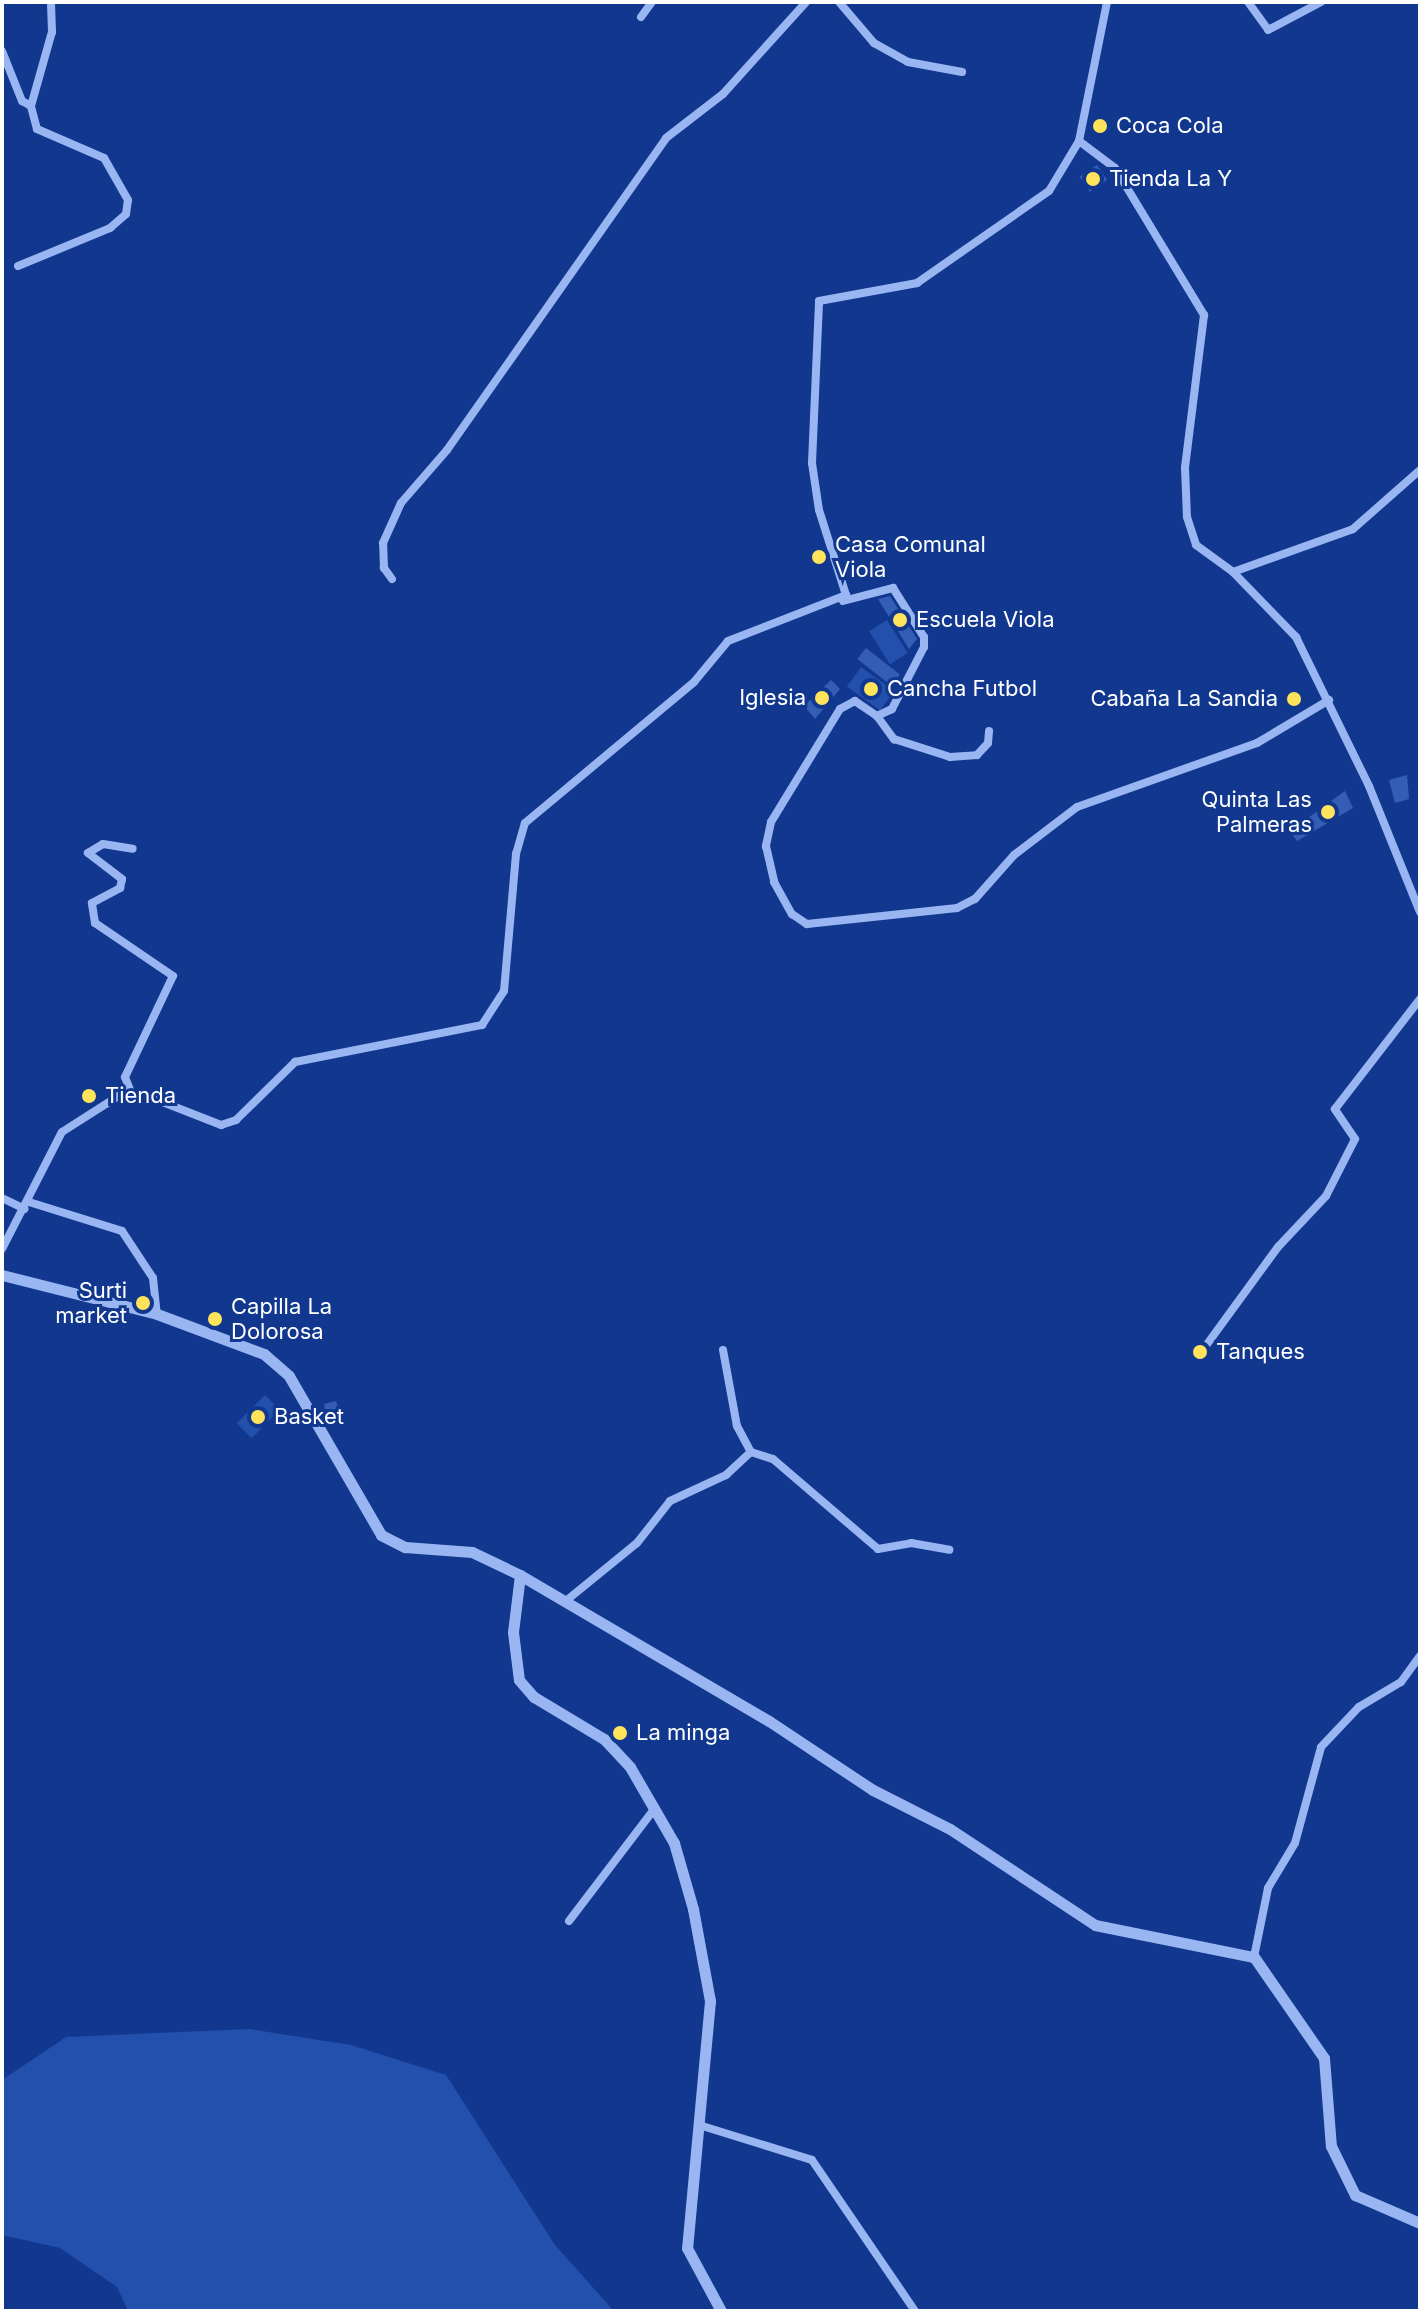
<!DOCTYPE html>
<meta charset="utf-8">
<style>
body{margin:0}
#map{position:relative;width:1422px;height:2313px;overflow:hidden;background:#11388e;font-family:Inter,sans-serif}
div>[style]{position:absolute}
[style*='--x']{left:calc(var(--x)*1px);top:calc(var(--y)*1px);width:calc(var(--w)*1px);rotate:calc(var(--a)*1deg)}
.green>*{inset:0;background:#234fad;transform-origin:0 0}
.building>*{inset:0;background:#345eb5;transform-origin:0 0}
.minor>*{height:8px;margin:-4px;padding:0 4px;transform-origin:4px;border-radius:4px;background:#9ab6f2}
.tertiary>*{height:11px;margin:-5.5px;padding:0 5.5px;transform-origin:5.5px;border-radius:5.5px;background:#9ab6f2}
.dots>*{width:22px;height:22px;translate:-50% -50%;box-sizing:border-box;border:4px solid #11388e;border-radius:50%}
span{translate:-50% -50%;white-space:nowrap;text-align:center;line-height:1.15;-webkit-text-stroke:6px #11388e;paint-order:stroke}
.poi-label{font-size:22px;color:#fff}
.left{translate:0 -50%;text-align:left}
.right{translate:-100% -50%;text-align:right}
.frame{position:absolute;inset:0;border:4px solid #fff;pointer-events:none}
</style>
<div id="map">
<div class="green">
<div style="left:887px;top:620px;width:39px;height:21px;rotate:58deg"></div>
<div style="left:861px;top:667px;width:41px;height:24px;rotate:36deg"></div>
<div style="left:265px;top:1395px;width:21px;height:40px;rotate:45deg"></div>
<div style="clip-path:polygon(249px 2029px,351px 2045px,446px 2075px,555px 2245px,614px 2311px,128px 2311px,117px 2287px,60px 2248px,2px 2235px,2px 2080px,66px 2037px)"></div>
</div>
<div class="building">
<div style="left:1097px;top:165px;width:18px;height:21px;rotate:56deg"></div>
<div style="clip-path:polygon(890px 596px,917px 639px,909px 649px,878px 599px)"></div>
<div style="left:866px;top:648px;width:43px;height:14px;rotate:38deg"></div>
<div style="clip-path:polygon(831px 680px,840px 689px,815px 719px,804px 706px)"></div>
<div style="clip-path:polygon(1407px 775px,1409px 799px,1395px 803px,1389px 780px)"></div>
<div style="clip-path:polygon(1345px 791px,1353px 808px,1297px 841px,1290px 831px)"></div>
<div style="clip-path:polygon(336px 1401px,342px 1422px,328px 1426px,324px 1404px)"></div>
</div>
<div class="minor">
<div style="--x:839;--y:2;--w:54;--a:49.5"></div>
<div style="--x:874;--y:43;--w:39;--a:29"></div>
<div style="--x:908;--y:62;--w:55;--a:10.5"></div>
<div style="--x:1248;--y:2;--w:34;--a:54"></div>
<div style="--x:1268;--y:30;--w:60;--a:-27.8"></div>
<div style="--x:641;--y:17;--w:19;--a:-54"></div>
<div style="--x:2;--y:51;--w:54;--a:68.2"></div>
<div style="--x:22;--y:101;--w:10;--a:29"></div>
<div style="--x:31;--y:106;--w:77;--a:-74.2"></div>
<div style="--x:52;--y:32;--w:30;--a:-92"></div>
<div style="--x:1079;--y:141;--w:45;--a:36.9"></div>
<div style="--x:1115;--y:168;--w:172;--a:58.8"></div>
<div style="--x:1204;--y:315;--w:154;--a:97.1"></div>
<div style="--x:1185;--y:468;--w:49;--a:87.7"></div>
<div style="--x:1187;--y:517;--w:29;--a:72"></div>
<div style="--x:1196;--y:545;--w:46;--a:36.1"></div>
<div style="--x:1233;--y:572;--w:91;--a:45.9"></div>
<div style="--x:1296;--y:637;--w:166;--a:63.9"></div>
<div style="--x:1369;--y:786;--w:136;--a:68"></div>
<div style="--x:18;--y:266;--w:100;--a:-22.4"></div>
<div style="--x:110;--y:228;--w:21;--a:-41"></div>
<div style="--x:126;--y:214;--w:14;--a:-82"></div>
<div style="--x:128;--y:200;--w:48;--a:-119.7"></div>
<div style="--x:104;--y:158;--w:73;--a:-156.6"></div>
<div style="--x:37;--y:129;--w:24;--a:-105"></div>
<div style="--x:1233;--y:572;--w:127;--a:-19.7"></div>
<div style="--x:1353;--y:529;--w:89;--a:-41.4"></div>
<div style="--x:392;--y:579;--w:14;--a:-126"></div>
<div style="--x:384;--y:568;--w:25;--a:-92"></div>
<div style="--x:383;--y:543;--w:44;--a:-65.8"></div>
<div style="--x:401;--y:503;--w:70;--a:-49"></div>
<div style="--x:447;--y:450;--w:381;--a:-54.9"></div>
<div style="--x:666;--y:138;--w:72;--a:-37.7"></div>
<div style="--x:723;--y:94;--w:124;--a:-47.9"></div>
<div style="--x:843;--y:601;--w:52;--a:-14.6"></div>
<div style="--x:893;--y:588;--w:58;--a:57.7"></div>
<div style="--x:924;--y:637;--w:10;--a:90"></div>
<div style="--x:924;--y:647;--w:70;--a:117.3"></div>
<div style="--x:892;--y:709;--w:17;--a:155"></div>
<div style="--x:877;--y:716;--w:27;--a:-146"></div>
<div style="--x:855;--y:701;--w:17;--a:152"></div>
<div style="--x:840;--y:709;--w:132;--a:121.4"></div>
<div style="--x:771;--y:822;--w:25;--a:102"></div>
<div style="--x:766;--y:846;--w:37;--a:77"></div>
<div style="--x:774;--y:882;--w:37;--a:61"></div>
<div style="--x:792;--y:914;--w:18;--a:34"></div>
<div style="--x:807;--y:924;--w:151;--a:-6.1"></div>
<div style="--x:957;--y:908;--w:20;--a:-27"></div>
<div style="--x:975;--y:899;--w:59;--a:-48.4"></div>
<div style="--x:1014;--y:855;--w:79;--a:-37.3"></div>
<div style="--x:1077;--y:807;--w:191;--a:-19.6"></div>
<div style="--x:1257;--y:743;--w:84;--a:-30.8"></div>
<div style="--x:877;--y:716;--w:29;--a:54"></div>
<div style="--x:894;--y:739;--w:59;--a:17.8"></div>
<div style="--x:950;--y:757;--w:27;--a:-4"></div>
<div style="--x:977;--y:755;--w:16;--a:-47"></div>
<div style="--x:988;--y:743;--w:12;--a:-85"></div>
<div style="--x:131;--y:1092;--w:16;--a:-112"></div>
<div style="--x:125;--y:1077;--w:112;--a:-64.6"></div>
<div style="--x:173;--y:976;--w:94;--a:-145.8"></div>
<div style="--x:95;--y:923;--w:20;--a:-99"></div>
<div style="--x:92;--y:903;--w:32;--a:-28"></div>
<div style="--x:120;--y:888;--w:9;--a:-77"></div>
<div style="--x:122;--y:879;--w:43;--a:-142.6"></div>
<div style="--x:88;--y:853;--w:17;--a:-31"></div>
<div style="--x:103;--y:844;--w:30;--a:9"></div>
<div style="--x:2;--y:1198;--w:25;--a:26"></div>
<div style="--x:29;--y:1202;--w:97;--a:17.3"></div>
<div style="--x:122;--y:1231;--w:56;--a:56.6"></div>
<div style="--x:153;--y:1278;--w:36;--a:84"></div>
<div style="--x:2;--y:1249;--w:131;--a:-62.9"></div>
<div style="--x:62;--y:1132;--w:69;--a:-32.5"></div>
<div style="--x:120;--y:1095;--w:22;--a:-3"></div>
<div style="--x:142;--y:1094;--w:85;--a:21.4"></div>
<div style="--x:221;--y:1125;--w:16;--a:-18"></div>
<div style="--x:236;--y:1120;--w:83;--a:-44.5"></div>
<div style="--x:295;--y:1062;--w:191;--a:-11.2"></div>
<div style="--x:482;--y:1025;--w:40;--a:-57.1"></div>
<div style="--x:504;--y:991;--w:138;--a:-85"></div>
<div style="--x:516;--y:854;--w:32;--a:-74"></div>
<div style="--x:525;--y:823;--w:220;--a:-39.8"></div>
<div style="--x:694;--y:682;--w:53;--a:-50.3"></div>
<div style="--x:728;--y:641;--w:127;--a:-21.3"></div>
<div style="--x:846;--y:595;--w:89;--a:-107.6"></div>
<div style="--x:819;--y:510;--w:48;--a:-98.5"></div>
<div style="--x:812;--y:463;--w:162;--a:-87.5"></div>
<div style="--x:819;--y:301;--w:100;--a:-10.4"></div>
<div style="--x:917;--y:283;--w:161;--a:-34.9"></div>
<div style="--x:1049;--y:191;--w:58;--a:-59"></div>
<div style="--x:1079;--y:141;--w:142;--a:-78.6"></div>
<div style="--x:1205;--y:1347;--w:124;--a:-53.9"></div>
<div style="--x:1278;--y:1247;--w:70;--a:-46.7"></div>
<div style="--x:1326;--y:1196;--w:64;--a:-63"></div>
<div style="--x:1355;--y:1139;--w:36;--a:-124"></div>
<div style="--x:1335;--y:1109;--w:139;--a:-52.3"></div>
<div style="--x:723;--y:1350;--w:77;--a:79.6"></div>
<div style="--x:737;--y:1426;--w:30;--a:62"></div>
<div style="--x:567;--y:1600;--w:90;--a:-39.2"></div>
<div style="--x:637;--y:1543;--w:53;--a:-51.8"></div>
<div style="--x:670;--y:1501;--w:62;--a:-24.9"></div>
<div style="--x:726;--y:1475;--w:34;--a:-43"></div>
<div style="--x:751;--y:1452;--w:23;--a:18"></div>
<div style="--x:773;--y:1459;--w:138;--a:40.6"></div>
<div style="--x:878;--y:1549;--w:34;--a:-10"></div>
<div style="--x:911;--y:1543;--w:39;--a:10"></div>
<div style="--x:569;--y:1921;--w:142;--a:-52.7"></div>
<div style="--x:1254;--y:1957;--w:70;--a:-78.5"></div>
<div style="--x:1268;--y:1888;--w:52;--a:-59"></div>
<div style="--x:1295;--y:1843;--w:99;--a:-74.8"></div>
<div style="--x:1321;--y:1747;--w:55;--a:-46.5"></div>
<div style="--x:1359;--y:1707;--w:49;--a:-30.8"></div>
<div style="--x:1401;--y:1682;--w:32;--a:-54"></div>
<div style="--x:699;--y:2125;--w:118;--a:17.2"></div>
<div style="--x:812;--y:2160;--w:183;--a:55.7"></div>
</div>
<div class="tertiary">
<div style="--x:2;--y:1275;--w:160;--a:14.1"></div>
<div style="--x:157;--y:1314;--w:114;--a:20.5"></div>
<div style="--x:264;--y:1354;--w:33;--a:41"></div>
<div style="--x:289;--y:1376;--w:184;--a:59.9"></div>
<div style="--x:381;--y:1535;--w:27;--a:27"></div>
<div style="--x:405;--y:1547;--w:67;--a:4.3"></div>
<div style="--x:472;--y:1552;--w:53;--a:25.6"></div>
<div style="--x:520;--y:1575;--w:57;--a:97"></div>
<div style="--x:513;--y:1632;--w:48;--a:82.9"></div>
<div style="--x:519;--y:1680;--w:23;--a:49"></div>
<div style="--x:534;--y:1697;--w:82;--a:31"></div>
<div style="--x:604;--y:1739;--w:38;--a:47"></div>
<div style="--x:630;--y:1767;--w:88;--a:59.9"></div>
<div style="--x:674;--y:1843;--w:69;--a:73.9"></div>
<div style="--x:693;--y:1909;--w:94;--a:79.5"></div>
<div style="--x:710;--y:2001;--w:248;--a:95.3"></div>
<div style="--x:687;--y:2248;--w:72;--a:61.6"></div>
<div style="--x:520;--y:1575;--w:289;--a:30.4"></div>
<div style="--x:769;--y:1721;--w:125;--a:33.6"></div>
<div style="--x:873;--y:1790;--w:86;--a:26.9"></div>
<div style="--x:950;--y:1829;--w:174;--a:33.5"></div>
<div style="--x:1095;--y:1925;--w:162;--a:11.4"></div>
<div style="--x:1254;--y:1957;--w:123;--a:55.3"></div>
<div style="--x:1324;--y:2058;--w:88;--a:85.5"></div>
<div style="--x:1331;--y:2146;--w:55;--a:63.9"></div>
<div style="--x:1355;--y:2195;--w:71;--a:23.3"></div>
</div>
<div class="dots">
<div style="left:1100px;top:126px;background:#ffe45b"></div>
<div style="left:1093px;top:179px;background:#ffe45b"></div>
<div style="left:819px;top:557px;background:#ffe45b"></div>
<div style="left:900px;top:620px;background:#ffe45b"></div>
<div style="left:871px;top:689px;background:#ffe45b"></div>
<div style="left:822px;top:698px;background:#ffe45b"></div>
<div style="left:1294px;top:699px;background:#ffe45b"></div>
<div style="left:1328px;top:812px;background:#ffe45b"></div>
<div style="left:89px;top:1096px;background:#ffe45b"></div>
<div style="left:143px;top:1303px;background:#ffe45b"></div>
<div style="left:215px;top:1319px;background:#ffe45b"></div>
<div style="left:1200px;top:1352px;background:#ffe45b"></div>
<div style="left:258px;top:1417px;background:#ffe45b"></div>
<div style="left:620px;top:1733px;background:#ffe45b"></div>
</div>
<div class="poi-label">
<span class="left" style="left:1116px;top:126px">Coca Cola</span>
<span class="left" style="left:1109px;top:179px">Tienda La Y</span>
<span class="left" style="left:835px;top:557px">Casa Comunal<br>Viola</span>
<span class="left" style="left:916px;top:620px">Escuela Viola</span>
<span class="left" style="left:887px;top:689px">Cancha Futbol</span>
<span class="right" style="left:806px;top:698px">Iglesia</span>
<span class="right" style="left:1278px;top:699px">Cabaña La Sandia</span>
<span class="right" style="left:1312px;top:812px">Quinta Las<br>Palmeras</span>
<span class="left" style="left:105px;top:1096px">Tienda</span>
<span class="right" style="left:127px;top:1303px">Surti<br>market</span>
<span class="left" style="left:231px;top:1319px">Capilla La<br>Dolorosa</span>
<span class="left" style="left:1216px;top:1352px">Tanques</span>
<span class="left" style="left:274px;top:1417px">Basket</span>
<span class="left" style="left:636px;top:1733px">La minga</span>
</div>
<div class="frame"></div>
</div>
